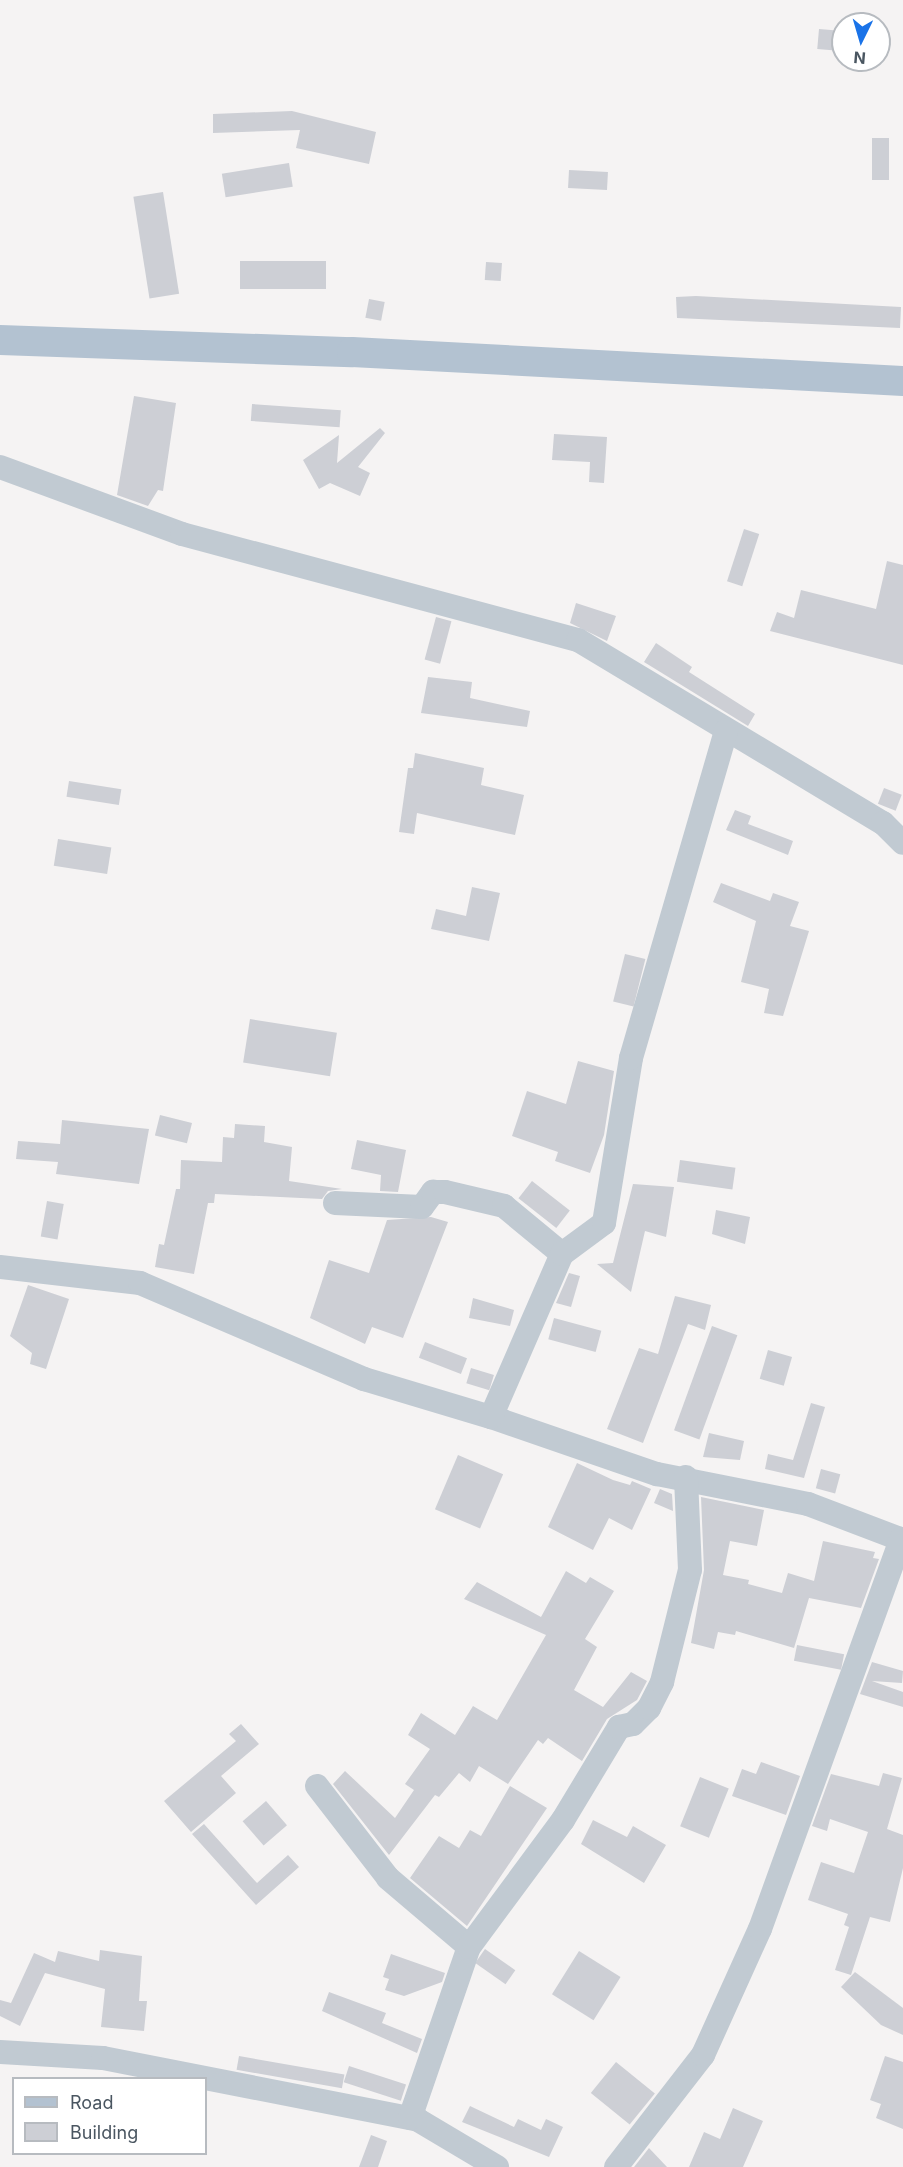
<!DOCTYPE html>
<style>
body{margin:0}
#map{position:relative;width:903px;height:2167px;overflow:hidden;background:#f5f3f3;font-family:Inter,sans-serif}
div>[style]{position:absolute}
[style*='--x']{left:calc(var(--x)*1px);top:calc(var(--y)*1px);width:calc(var(--w)*1px);rotate:calc(var(--a)*1deg)}
.building>*{inset:0;background:#cdcfd5;transform-origin:0 0}
.minor>*{height:24px;margin:-12px;padding:0 12px;transform-origin:12px;border-radius:12px;background:#c1cad2}
.major>*{height:30px;margin:-15px;padding:0 15px;transform-origin:15px;border-radius:15px;background:#b3c2d1}
span{translate:-50% -50%;white-space:nowrap;text-align:center;line-height:1.15;-webkit-text-stroke:4.5px #fff;paint-order:stroke}
.legend{position:absolute;left:12px;top:2077px;width:195px;height:78px;box-sizing:border-box;background:#fff;border:2px solid #b7bbc0;margin:0;padding:8px 10px;list-style:none;font-size:18px;color:#4a5661}
.legend li{display:flex;align-items:center;gap:12px;height:30px}
.legend b{width:30px;border:2px solid #b7bbc0}
.north{position:absolute;left:831px;top:12px;width:60px;height:60px;box-sizing:border-box;background:#fff;border:2px solid #b7bbc0;border-radius:50%;rotate:185deg;font-size:16px;font-weight:700;line-height:24px;text-align:center;color:#4a5661}
.north::after{content:'';display:block;margin:auto;width:21px;height:27px;background:#1a73e8;clip-path:polygon(50% 0,100% 100%,50% 72%,0 100%)}
</style>
<div id="map">
<div class="building">
<div style="left:819px;top:29px;width:24px;height:20px;rotate:5deg"></div>
<div style="clip-path:polygon(292px 111px,376px 132px,369px 164px,296px 148px,300px 130px,213px 133px,213px 114px)"></div>
<div style="left:872px;top:138px;width:17px;height:42px"></div>
<div style="left:289px;top:163px;width:24px;height:68px;rotate:81deg"></div>
<div style="left:569px;top:170px;width:39px;height:18px;rotate:3deg"></div>
<div style="left:163px;top:192px;width:103px;height:30px;rotate:81deg"></div>
<div style="left:240px;top:261px;width:86px;height:28px"></div>
<div style="left:486px;top:262px;width:16px;height:18px;rotate:4deg"></div>
<div style="clip-path:polygon(696px 296px,901px 307px,900px 328px,677px 318px,676px 297px)"></div>
<div style="left:369px;top:299px;width:16px;height:19px;rotate:11deg"></div>
<div style="clip-path:polygon(134px 396px,176px 403px,163px 491px,158px 490px,148px 506px,117px 495px)"></div>
<div style="left:252px;top:404px;width:89px;height:17px;rotate:4deg"></div>
<div style="clip-path:polygon(380px 428px,385px 433px,358px 467px,370px 473px,360px 496px,330px 483px,319px 489px,303px 460px,339px 435px,337px 463px)"></div>
<div style="clip-path:polygon(554px 434px,607px 437px,604px 483px,589px 482px,590px 462px,552px 460px)"></div>
<div style="left:744px;top:529px;width:16px;height:55px;rotate:18deg"></div>
<div style="clip-path:polygon(887px 561px,903px 565px,903px 665px,770px 631px,777px 612px,794px 618px,801px 590px,876px 609px)"></div>
<div style="clip-path:polygon(576px 603px,616px 616px,607px 641px,570px 623px)"></div>
<div style="left:436px;top:617px;width:16px;height:44px;rotate:15deg"></div>
<div style="clip-path:polygon(656px 643px,692px 667px,689px 672px,755px 714px,748px 726px,644px 662px)"></div>
<div style="clip-path:polygon(428px 677px,472px 682px,470px 698px,530px 711px,527px 727px,421px 713px)"></div>
<div style="clip-path:polygon(415px 753px,484px 768px,481px 785px,524px 795px,515px 835px,417px 813px,414px 834px,399px 832px,408px 768px,413px 768px)"></div>
<div style="left:69px;top:781px;width:53px;height:16px;rotate:9deg"></div>
<div style="left:884px;top:788px;width:19px;height:17px;rotate:21deg"></div>
<div style="clip-path:polygon(735px 810px,751px 816px,748px 824px,793px 841px,788px 855px,726px 830px)"></div>
<div style="left:58px;top:839px;width:54px;height:27px;rotate:9deg"></div>
<div style="clip-path:polygon(721px 883px,770px 901px,773px 893px,799px 902px,790px 926px,809px 931px,783px 1016px,764px 1013px,769px 989px,741px 982px,756px 921px,713px 902px)"></div>
<div style="clip-path:polygon(472px 887px,500px 893px,489px 941px,431px 929px,436px 909px,466px 916px)"></div>
<div style="left:625px;top:954px;width:21px;height:49px;rotate:14deg"></div>
<div style="left:250px;top:1019px;width:88px;height:44px;rotate:9deg"></div>
<div style="clip-path:polygon(578px 1061px,614px 1071px,604px 1135px,590px 1173px,555px 1161px,558px 1152px,512px 1136px,527px 1091px,566px 1104px)"></div>
<div style="left:160px;top:1115px;width:33px;height:21px;rotate:14deg"></div>
<div style="clip-path:polygon(62px 1120px,149px 1129px,139px 1184px,56px 1174px,58px 1162px,16px 1159px,18px 1141px,60px 1144px)"></div>
<div style="clip-path:polygon(235px 1124px,265px 1126px,264px 1142px,292px 1147px,289px 1181px,342px 1189px,328px 1191px,322px 1199px,215px 1194px,214px 1203px,208px 1203px,194px 1274px,155px 1267px,159px 1244px,164px 1245px,176px 1189px,180px 1189px,181px 1160px,222px 1162px,223px 1137px,234px 1138px)"></div>
<div style="clip-path:polygon(357px 1140px,406px 1150px,398px 1192px,380px 1191px,381px 1175px,351px 1169px)"></div>
<div style="left:680px;top:1160px;width:56px;height:22px;rotate:8deg"></div>
<div style="left:532px;top:1181px;width:48px;height:22px;rotate:38deg"></div>
<div style="clip-path:polygon(633px 1184px,674px 1187px,666px 1237px,645px 1231px,631px 1292px,597px 1264px,613px 1263px)"></div>
<div style="left:47px;top:1201px;width:17px;height:36px;rotate:10deg"></div>
<div style="clip-path:polygon(716px 1210px,750px 1217px,745px 1244px,712px 1234px)"></div>
<div style="clip-path:polygon(431px 1217px,448px 1222px,403px 1338px,372px 1327px,365px 1344px,310px 1318px,329px 1260px,369px 1273px,387px 1220px)"></div>
<div style="clip-path:polygon(569px 1273px,580px 1276px,571px 1307px,556px 1303px)"></div>
<div style="clip-path:polygon(28px 1285px,69px 1299px,46px 1369px,30px 1364px,32px 1353px,10px 1336px)"></div>
<div style="clip-path:polygon(675px 1296px,711px 1305px,705px 1330px,688px 1324px,643px 1443px,607px 1429px,639px 1348px,658px 1354px)"></div>
<div style="clip-path:polygon(473px 1298px,514px 1310px,510px 1326px,469px 1318px)"></div>
<div style="left:554px;top:1318px;width:49px;height:22px;rotate:15deg"></div>
<div style="left:712px;top:1326px;width:27px;height:111px;rotate:20deg"></div>
<div style="left:425px;top:1342px;width:45px;height:17px;rotate:21deg"></div>
<div style="left:768px;top:1350px;width:25px;height:30px;rotate:16deg"></div>
<div style="left:471px;top:1368px;width:24px;height:16px;rotate:17deg"></div>
<div style="clip-path:polygon(811px 1403px,825px 1407px,804px 1478px,765px 1469px,768px 1454px,793px 1460px)"></div>
<div style="clip-path:polygon(709px 1433px,744px 1441px,740px 1460px,703px 1457px)"></div>
<div style="left:458px;top:1455px;width:49px;height:59px;rotate:23deg"></div>
<div style="clip-path:polygon(577px 1463px,613px 1480px,630px 1485px,632px 1481px,651px 1489px,632px 1530px,609px 1518px,593px 1550px,548px 1527px)"></div>
<div style="left:821px;top:1469px;width:20px;height:20px;rotate:15deg"></div>
<div style="clip-path:polygon(660px 1489px,672px 1494px,673px 1511px,654px 1503px)"></div>
<div style="clip-path:polygon(701px 1497px,764px 1510px,757px 1546px,730px 1541px,723px 1575px,749px 1580px,748px 1584px,782px 1593px,788px 1573px,814px 1581px,823px 1541px,875px 1552px,873px 1558px,879px 1559px,861px 1608px,809px 1598px,794px 1648px,736px 1631px,735px 1635px,718px 1632px,714px 1649px,691px 1643px,704px 1570px)"></div>
<div style="clip-path:polygon(566px 1571px,586px 1583px,590px 1577px,614px 1591px,585px 1639px,597px 1647px,574px 1690px,603px 1707px,631px 1672px,647px 1681px,637px 1700px,607px 1719px,582px 1761px,548px 1738px,543px 1744px,538px 1740px,508px 1784px,479px 1766px,470px 1782px,459px 1773px,439px 1797px,435px 1795px,389px 1855px,333px 1784px,345px 1771px,395px 1818px,414px 1790px,405px 1784px,430px 1749px,408px 1735px,421px 1713px,455px 1735px,473px 1706px,497px 1720px,546px 1635px,464px 1599px,477px 1582px,541px 1617px)"></div>
<div style="left:797px;top:1645px;width:48px;height:16px;rotate:11deg"></div>
<div style="clip-path:polygon(872px 1662px,903px 1671px,902px 1683px,872px 1681px,903px 1692px,903px 1707px,860px 1694px)"></div>
<div style="clip-path:polygon(241px 1724px,259px 1744px,221px 1776px,236px 1793px,191px 1832px,164px 1801px,236px 1741px,229px 1734px)"></div>
<div style="clip-path:polygon(761px 1762px,800px 1776px,786px 1815px,732px 1796px,742px 1769px,756px 1774px)"></div>
<div style="clip-path:polygon(883px 1773px,902px 1778px,887px 1829px,903px 1835px,903px 1868px,890px 1922px,870px 1917px,851px 1975px,835px 1970px,849px 1927px,844px 1925px,848px 1914px,808px 1900px,821px 1862px,854px 1873px,868px 1832px,830px 1819px,827px 1831px,812px 1826px,831px 1774px,879px 1786px)"></div>
<div style="left:700px;top:1777px;width:31px;height:53px;rotate:22deg"></div>
<div style="clip-path:polygon(510px 1786px,547px 1808px,467px 1926px,410px 1878px,439px 1836px,459px 1848px,470px 1830px,481px 1836px)"></div>
<div style="left:266px;top:1801px;width:32px;height:31px;rotate:49deg"></div>
<div style="clip-path:polygon(593px 1820px,627px 1837px,633px 1826px,666px 1845px,644px 1883px,581px 1844px)"></div>
<div style="clip-path:polygon(204px 1824px,257px 1883px,288px 1855px,299px 1867px,256px 1905px,192px 1834px)"></div>
<div style="left:485px;top:1949px;width:37px;height:17px;rotate:35deg"></div>
<div style="clip-path:polygon(100px 1950px,142px 1956px,139px 2001px,147px 2001px,144px 2031px,101px 2027px,105px 1989px,45px 1973px,20px 2026px,0 2016px,0 2000px,11px 2003px,34px 1953px,55px 1962px,58px 1951px,99px 1961px)"></div>
<div style="left:579px;top:1951px;width:49px;height:51px;rotate:32deg"></div>
<div style="clip-path:polygon(391px 1954px,445px 1973px,442px 1982px,404px 1996px,385px 1990px,389px 1979px,383px 1977px)"></div>
<div style="clip-path:polygon(855px 1972px,903px 2008px,903px 2035px,881px 2025px,841px 1987px)"></div>
<div style="clip-path:polygon(329px 1992px,386px 2013px,382px 2023px,422px 2039px,417px 2053px,322px 2011px)"></div>
<div style="left:239px;top:2056px;width:107px;height:14px;rotate:10deg"></div>
<div style="clip-path:polygon(885px 2056px,903px 2062px,903px 2129px,876px 2118px,881px 2104px,870px 2100px)"></div>
<div style="left:616px;top:2062px;width:50px;height:40px;rotate:39deg"></div>
<div style="left:349px;top:2066px;width:60px;height:17px;rotate:18deg"></div>
<div style="clip-path:polygon(470px 2106px,514px 2127px,518px 2119px,541px 2130px,546px 2119px,563px 2127px,549px 2157px,462px 2122px)"></div>
<div style="clip-path:polygon(733px 2108px,763px 2121px,743px 2167px,689px 2167px,704px 2132px,720px 2139px)"></div>
<div style="clip-path:polygon(371px 2135px,387px 2141px,378px 2167px,359px 2167px)"></div>
<div style="clip-path:polygon(649px 2148px,667px 2167px,634px 2167px)"></div>
</div>
<div class="minor">
<div style="--x:0;--y:467;--w:194;--a:20.2"></div>
<div style="--x:182;--y:534;--w:410;--a:15"></div>
<div style="--x:578;--y:640;--w:356;--a:31"></div>
<div style="--x:883;--y:823;--w:28;--a:45"></div>
<div style="--x:335;--y:1203;--w:87;--a:2.6"></div>
<div style="--x:422;--y:1207;--w:19;--a:-54"></div>
<div style="--x:433;--y:1192;--w:12;--a:0"></div>
<div style="--x:445;--y:1192;--w:61;--a:13.3"></div>
<div style="--x:504;--y:1206;--w:75;--a:39.6"></div>
<div style="--x:0;--y:1267;--w:141;--a:6.5"></div>
<div style="--x:140;--y:1283;--w:244;--a:23.2"></div>
<div style="--x:364;--y:1379;--w:133;--a:16.7"></div>
<div style="--x:491;--y:1417;--w:176;--a:19"></div>
<div style="--x:657;--y:1474;--w:154;--a:11.2"></div>
<div style="--x:808;--y:1504;--w:102;--a:20.8"></div>
<div style="--x:491;--y:1417;--w:178;--a:-66.5"></div>
<div style="--x:562;--y:1254;--w:52;--a:-36.4"></div>
<div style="--x:604;--y:1223;--w:167;--a:-80.7"></div>
<div style="--x:631;--y:1058;--w:341;--a:-73.8"></div>
<div style="--x:317;--y:1786;--w:116;--a:52.3"></div>
<div style="--x:388;--y:1878;--w:106;--a:40.4"></div>
<div style="--x:0;--y:2052;--w:103;--a:3.3"></div>
<div style="--x:103;--y:2058;--w:321;--a:11.1"></div>
<div style="--x:418;--y:2120;--w:92;--a:30.7"></div>
<div style="--x:410;--y:2118;--w:181;--a:-71"></div>
<div style="--x:469;--y:1947;--w:158;--a:-53.5"></div>
<div style="--x:563;--y:1820;--w:109;--a:-58.9"></div>
<div style="--x:619;--y:1727;--w:14;--a:-12"></div>
<div style="--x:633;--y:1724;--w:23;--a:-45"></div>
<div style="--x:649;--y:1708;--w:29;--a:-63"></div>
<div style="--x:662;--y:1682;--w:115;--a:-76"></div>
<div style="--x:690;--y:1570;--w:93;--a:-92.5"></div>
<div style="--x:616;--y:2167;--w:142;--a:-52.2"></div>
<div style="--x:703;--y:2055;--w:138;--a:-65.7"></div>
<div style="--x:760;--y:1929;--w:415;--a:-70.1"></div>
</div>
<div class="major">
<div style="--x:0;--y:340;--w:352;--a:2"></div>
<div style="--x:352;--y:352;--w:552;--a:3.01"></div>
</div>
<ul class="legend">
<li><b style="height:8px;background:#b3c2d1"></b>Road</li>
<li><b style="height:16px;background:#cdcfd5"></b>Building</li>
</ul>
<div class="north">N</div>
</div>
